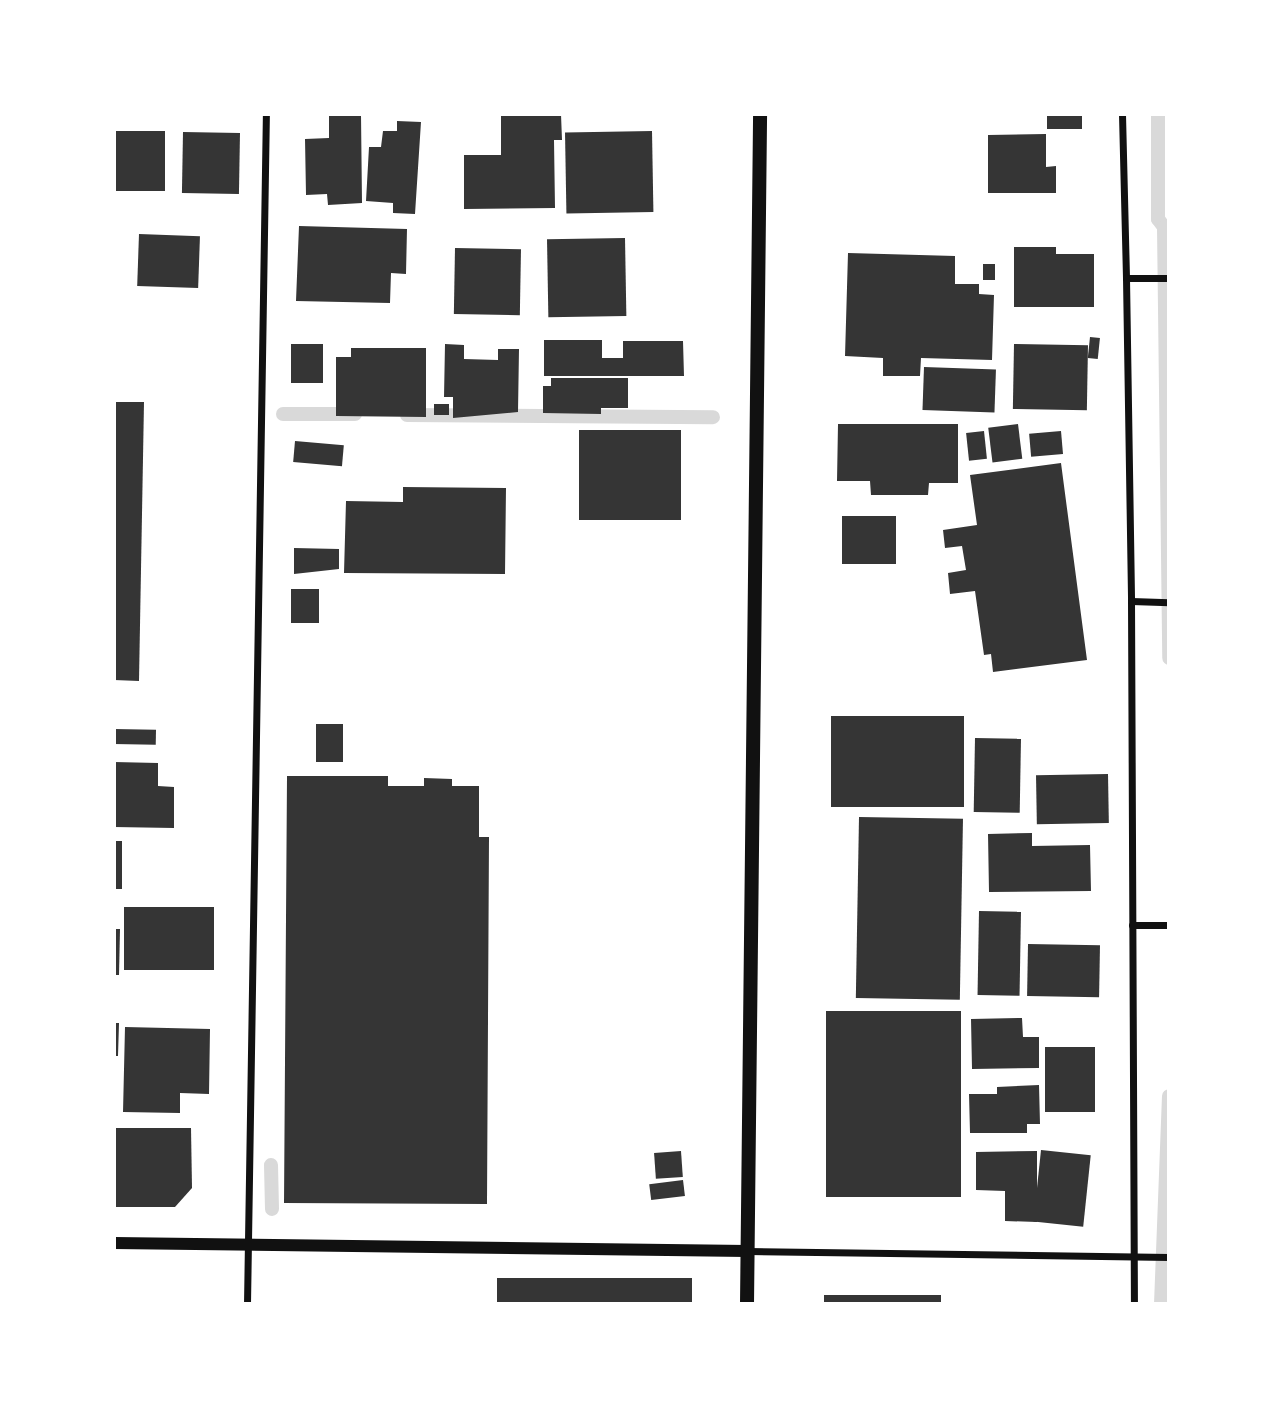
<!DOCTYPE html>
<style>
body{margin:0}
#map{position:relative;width:1283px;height:1418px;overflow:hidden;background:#fff;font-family:Merriweather,serif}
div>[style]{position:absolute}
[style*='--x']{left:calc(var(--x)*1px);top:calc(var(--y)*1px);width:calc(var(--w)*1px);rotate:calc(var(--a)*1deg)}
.stream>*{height:14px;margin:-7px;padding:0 7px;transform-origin:7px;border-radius:7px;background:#d9d9d9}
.building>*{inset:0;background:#353535;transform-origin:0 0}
.minor>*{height:7px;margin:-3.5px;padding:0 3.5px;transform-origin:3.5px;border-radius:3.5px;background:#111}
.tertiary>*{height:12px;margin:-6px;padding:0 6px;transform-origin:6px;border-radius:6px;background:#111}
.secondary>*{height:14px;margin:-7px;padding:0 7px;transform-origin:7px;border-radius:7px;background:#111}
span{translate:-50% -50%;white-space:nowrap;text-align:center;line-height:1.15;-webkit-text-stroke:7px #fff;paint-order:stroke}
.frame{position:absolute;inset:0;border:116px solid #fff;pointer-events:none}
</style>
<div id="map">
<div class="stream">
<div style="--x:1158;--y:114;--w:105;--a:90"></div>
<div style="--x:1158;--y:219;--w:10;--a:53"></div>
<div style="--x:1164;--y:227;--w:431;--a:89.3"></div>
<div style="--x:283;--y:414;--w:72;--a:0"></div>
<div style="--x:407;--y:415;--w:306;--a:0.4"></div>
<div style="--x:271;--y:1165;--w:44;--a:88.7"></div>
<div style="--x:1161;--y:1304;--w:208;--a:-87.8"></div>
</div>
<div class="building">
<div style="clip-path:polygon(329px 114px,361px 114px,362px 203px,328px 205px,327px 194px,306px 195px,305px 139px,329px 138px)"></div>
<div style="clip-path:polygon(561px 114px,562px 140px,554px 140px,555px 208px,464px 209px,464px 155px,501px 155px,501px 116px)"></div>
<div style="left:1047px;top:115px;width:35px;height:14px"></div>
<div style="clip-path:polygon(397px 121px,421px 122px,415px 214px,393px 213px,393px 203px,366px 201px,369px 147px,381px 147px,383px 131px,397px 131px)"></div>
<div style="left:114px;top:131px;width:51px;height:60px"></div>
<div style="left:652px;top:131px;width:81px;height:87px;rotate:89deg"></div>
<div style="left:183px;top:132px;width:57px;height:61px;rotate:1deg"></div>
<div style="clip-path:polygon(1046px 134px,1046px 167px,1056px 166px,1056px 193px,988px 193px,988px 135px)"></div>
<div style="clip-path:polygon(299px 226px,407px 229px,406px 274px,391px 273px,390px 303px,296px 301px)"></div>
<div style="left:139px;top:234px;width:61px;height:52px;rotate:2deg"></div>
<div style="left:625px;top:238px;width:78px;height:78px;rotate:89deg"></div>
<div style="clip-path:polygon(1014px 247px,1056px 247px,1056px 254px,1094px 254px,1094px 307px,1014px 307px)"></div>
<div style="left:455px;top:248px;width:66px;height:66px;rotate:1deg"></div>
<div style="clip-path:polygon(848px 253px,955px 256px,955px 284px,979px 284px,979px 294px,994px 295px,992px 360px,921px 358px,920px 376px,883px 376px,883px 358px,845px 356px)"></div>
<div style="left:983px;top:264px;width:12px;height:16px"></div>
<div style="left:1090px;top:337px;width:10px;height:21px;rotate:6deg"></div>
<div style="clip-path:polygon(544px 340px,602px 340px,602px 358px,623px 358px,623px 341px,683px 341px,684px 376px,544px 376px)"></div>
<div style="left:291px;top:344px;width:32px;height:39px"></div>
<div style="clip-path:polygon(445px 344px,464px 345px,464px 359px,498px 360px,498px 349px,519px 349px,518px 412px,453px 418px,453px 397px,444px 397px)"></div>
<div style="left:1014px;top:344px;width:74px;height:65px;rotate:1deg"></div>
<div style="clip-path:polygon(351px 348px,426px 348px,426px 417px,336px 416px,336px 357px,351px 357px)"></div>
<div style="left:924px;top:367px;width:72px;height:43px;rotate:2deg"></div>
<div style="clip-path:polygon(551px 378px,628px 378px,628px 408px,601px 408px,601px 414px,543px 413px,543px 386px,551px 386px)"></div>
<div style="clip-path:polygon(114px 402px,144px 402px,139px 681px,114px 680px)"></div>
<div style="left:434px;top:404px;width:15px;height:11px"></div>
<div style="clip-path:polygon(838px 424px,958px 424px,958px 483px,929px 483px,928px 495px,871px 495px,870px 481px,837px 481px)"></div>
<div style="left:1018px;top:424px;width:35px;height:30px;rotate:83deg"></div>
<div style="left:579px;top:430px;width:102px;height:90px"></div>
<div style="left:984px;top:431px;width:28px;height:18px;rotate:84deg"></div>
<div style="left:1061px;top:431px;width:23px;height:32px;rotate:85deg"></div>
<div style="left:295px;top:441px;width:49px;height:21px;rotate:5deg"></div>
<div style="clip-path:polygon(1061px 463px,1087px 660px,993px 672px,991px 654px,984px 655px,975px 591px,950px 594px,948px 573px,966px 570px,962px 546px,945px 548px,943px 530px,977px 525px,970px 475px)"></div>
<div style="clip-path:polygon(403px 487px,506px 488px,505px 574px,344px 573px,346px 501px,403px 502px)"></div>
<div style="left:842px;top:516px;width:54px;height:48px"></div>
<div style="clip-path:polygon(294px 548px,339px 549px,339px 569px,294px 574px)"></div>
<div style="left:291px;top:589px;width:28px;height:34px"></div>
<div style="left:831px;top:716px;width:133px;height:91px"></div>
<div style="left:316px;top:724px;width:27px;height:38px"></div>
<div style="left:114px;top:729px;width:42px;height:15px;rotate:1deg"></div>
<div style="left:975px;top:738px;width:46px;height:74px;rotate:1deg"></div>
<div style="clip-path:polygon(114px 762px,158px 763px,158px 786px,174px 787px,174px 828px,114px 827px)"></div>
<div style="left:1108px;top:774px;width:49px;height:72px;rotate:89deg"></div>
<div style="clip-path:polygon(287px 776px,388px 776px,388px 786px,424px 786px,424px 778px,452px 779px,452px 786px,479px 786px,479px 837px,489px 837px,487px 1204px,284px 1203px)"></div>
<div style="left:859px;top:817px;width:104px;height:181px;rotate:1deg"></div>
<div style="clip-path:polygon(1032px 833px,1032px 846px,1090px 845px,1091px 891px,989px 892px,988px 834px)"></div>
<div style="left:114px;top:841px;width:8px;height:48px"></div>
<div style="left:124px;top:907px;width:90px;height:63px"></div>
<div style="left:979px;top:911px;width:42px;height:84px;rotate:1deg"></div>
<div style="clip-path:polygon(114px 929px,120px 929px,119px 975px,114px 975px)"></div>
<div style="left:1028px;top:944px;width:72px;height:52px;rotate:1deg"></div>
<div style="left:826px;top:1011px;width:135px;height:186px"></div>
<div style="clip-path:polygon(1022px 1018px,1023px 1037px,1039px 1037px,1039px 1068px,972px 1069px,971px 1019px)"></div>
<div style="clip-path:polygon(114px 1023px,119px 1023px,118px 1056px,114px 1056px)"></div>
<div style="clip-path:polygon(125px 1027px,210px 1029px,209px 1094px,180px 1093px,180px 1113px,123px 1112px)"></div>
<div style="left:1045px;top:1047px;width:50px;height:65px"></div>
<div style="clip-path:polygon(1039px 1085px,1040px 1124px,1027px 1124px,1027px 1133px,970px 1133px,969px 1094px,997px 1094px,997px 1087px)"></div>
<div style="clip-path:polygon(114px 1128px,191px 1128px,192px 1188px,175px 1207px,114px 1207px)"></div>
<div style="left:1041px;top:1150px;width:50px;height:72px;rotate:6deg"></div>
<div style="left:681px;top:1151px;width:26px;height:27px;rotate:86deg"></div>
<div style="clip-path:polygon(1037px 1151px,1037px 1222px,1005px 1221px,1005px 1191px,976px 1190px,976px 1152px)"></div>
<div style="left:683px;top:1180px;width:16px;height:34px;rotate:83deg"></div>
<div style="left:497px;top:1278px;width:195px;height:26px"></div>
<div style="left:824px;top:1295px;width:117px;height:9px"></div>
</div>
<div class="minor">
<div style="--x:1122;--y:114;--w:164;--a:88.6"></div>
<div style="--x:1126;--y:278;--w:43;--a:0"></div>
<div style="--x:1126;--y:278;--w:323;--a:89.1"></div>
<div style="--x:1131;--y:601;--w:38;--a:2"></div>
<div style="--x:1131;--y:601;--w:703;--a:89.76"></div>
<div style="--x:1132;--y:925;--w:37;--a:0"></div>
<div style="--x:748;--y:1251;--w:421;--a:0.8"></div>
<div style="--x:247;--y:1304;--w:1190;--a:-89.09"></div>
</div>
<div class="tertiary">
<div style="--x:114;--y:1243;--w:633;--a:0.72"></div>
</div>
<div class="secondary">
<div style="--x:747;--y:1304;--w:1190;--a:-89.37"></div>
</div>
<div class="frame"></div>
</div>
